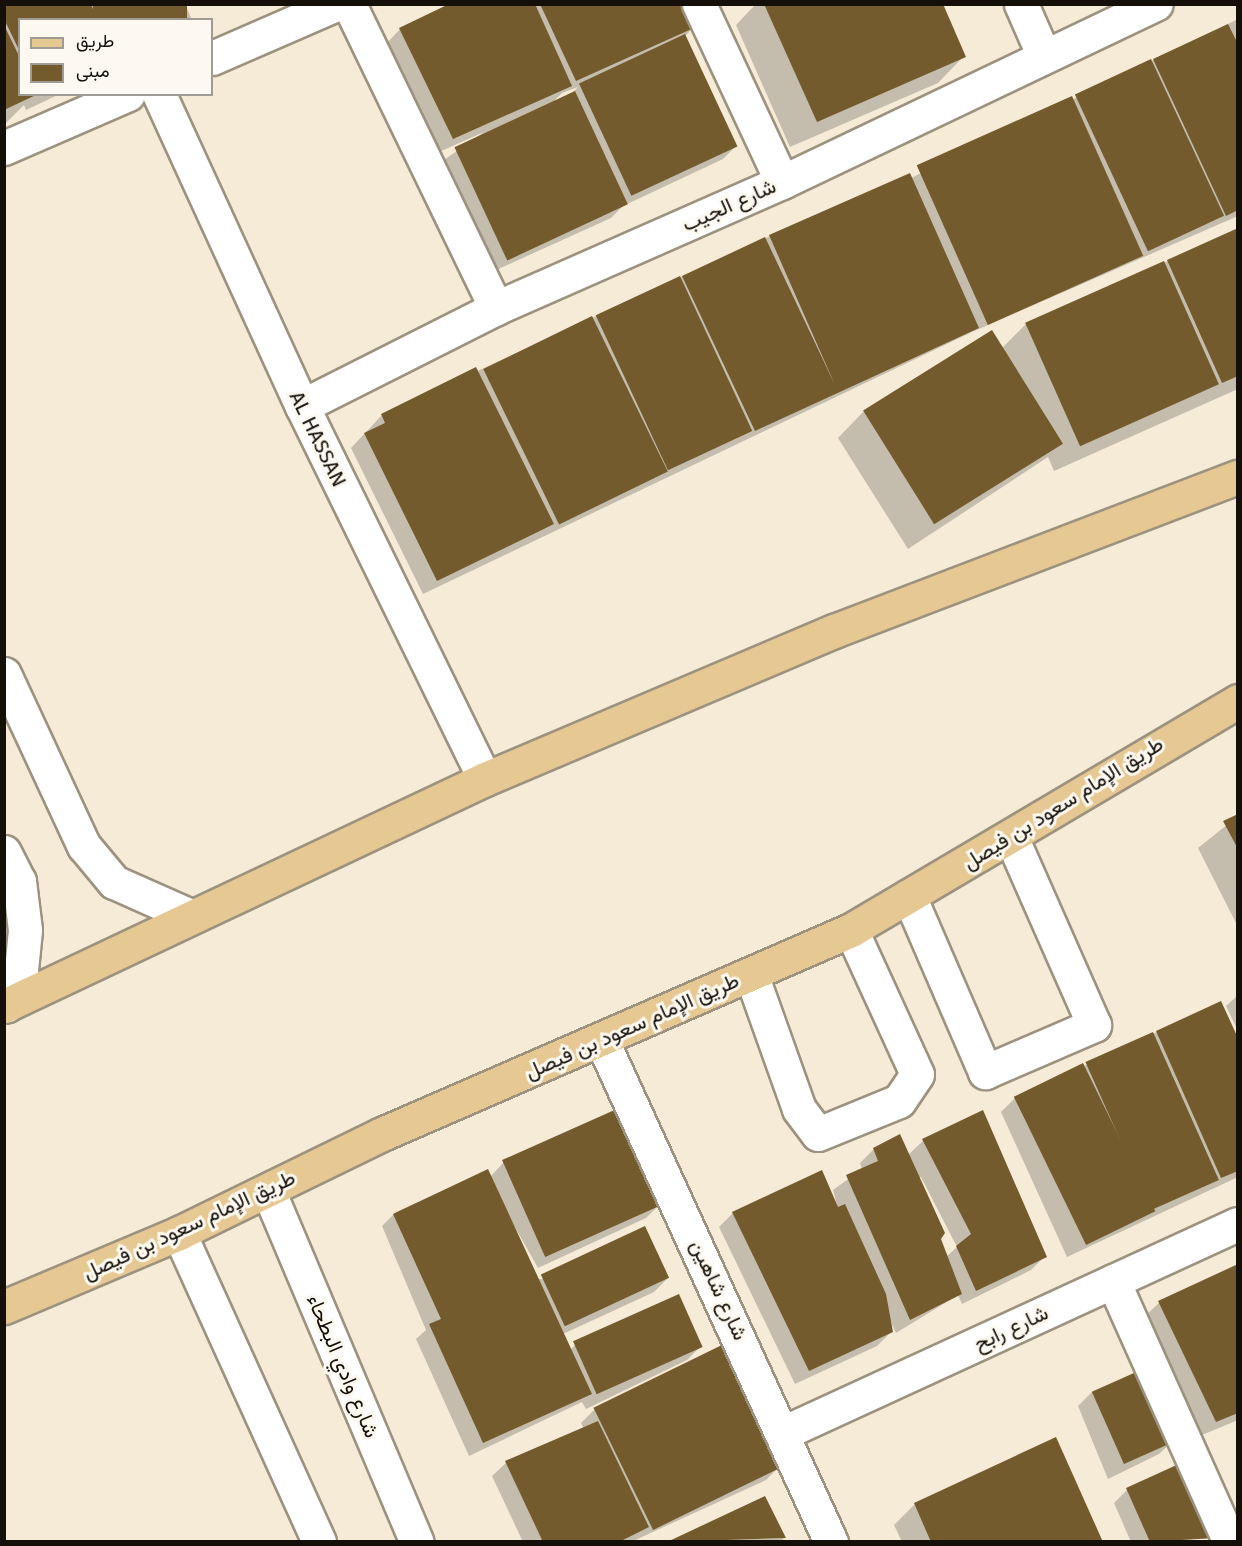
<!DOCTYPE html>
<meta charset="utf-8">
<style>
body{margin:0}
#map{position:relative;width:1242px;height:1546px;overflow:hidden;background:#f6ebd7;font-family:"Fira Sans",Vazirmatn,sans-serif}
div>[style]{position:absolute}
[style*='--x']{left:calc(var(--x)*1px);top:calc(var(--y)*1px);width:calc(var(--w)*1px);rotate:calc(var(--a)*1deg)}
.shadow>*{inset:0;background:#0003}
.building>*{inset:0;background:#745b2d;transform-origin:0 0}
.roads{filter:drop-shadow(2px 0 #9c927f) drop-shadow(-2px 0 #9c927f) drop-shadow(0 2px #9c927f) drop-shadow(0 -2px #9c927f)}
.minor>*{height:33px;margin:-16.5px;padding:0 16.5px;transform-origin:16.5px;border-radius:16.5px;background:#fff}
.major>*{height:33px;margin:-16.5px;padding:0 16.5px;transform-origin:16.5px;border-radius:16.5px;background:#e5c892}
span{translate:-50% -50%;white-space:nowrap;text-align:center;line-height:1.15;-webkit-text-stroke:6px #fdf9f1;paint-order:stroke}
.street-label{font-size:21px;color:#141009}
.frame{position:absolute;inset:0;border:6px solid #141009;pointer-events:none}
.legend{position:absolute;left:18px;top:18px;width:195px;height:78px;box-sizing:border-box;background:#fdf9f1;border:2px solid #a09c94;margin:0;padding:8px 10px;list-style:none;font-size:18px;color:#141009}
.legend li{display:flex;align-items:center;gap:12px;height:30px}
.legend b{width:30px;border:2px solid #a09c94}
</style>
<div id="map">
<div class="shadow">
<div style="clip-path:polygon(4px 4px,185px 4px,192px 20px,20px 20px,20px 94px,60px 94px,26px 110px,24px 105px,4px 125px)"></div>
<div style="clip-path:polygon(evenodd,453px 4px,684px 4px,694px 27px,685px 36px,737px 145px,723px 159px,623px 206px,611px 218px,494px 271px,441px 162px,484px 132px,439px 152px,387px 43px,400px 29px,453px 4px,578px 87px,571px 94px,553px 102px,562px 93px,578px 87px)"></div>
<div style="clip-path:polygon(756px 4px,941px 4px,964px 56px,938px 83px,790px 147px,736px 25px)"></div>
<div style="clip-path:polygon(1238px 19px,1238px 216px,972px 332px,423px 594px,351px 448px,382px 415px,770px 236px,911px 178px)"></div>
<div style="clip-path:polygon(1238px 230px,1238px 389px,1054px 471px,1048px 457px,908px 549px,838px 438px,864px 411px,992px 332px,1002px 348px,1026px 324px)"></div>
<div style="clip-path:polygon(1238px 816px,1238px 927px,1198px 848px)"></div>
<div style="clip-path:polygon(1238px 995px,1238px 1031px,1226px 1006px)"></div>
<div style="clip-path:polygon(1157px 1032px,1238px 1042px,1238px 1177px,1067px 1257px,1001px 1112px,1015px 1098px)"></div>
<div style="clip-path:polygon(evenodd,982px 1112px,1045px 1256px,1031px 1270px,962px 1304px,958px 1295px,896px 1333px,890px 1320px,891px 1332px,877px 1346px,795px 1384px,719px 1227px,733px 1213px,838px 1209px,833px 1190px,862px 1169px,860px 1163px,874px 1149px,908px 1155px,923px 1141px,982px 1112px,921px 1177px,957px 1247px,946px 1257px,918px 1178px,921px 1177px)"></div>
<div style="clip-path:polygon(504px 1162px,660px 1204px,646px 1218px,538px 1268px,507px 1213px,537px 1279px,668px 1278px,654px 1292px,563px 1334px,570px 1350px,575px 1345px,701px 1346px,687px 1360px,586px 1409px,582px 1402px,469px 1456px,416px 1339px,426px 1330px,382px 1226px,396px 1212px,487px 1171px,490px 1177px)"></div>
<div style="clip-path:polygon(1238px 1265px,1238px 1420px,1202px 1435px,1145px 1316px,1159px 1303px)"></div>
<div style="clip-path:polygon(1092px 1392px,1173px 1441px,1159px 1454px,1108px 1479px,1078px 1406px)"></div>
<div style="clip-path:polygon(595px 1409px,780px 1466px,766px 1480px,631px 1542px,523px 1542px,492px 1476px,506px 1463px,584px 1429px,581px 1423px)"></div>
<div style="clip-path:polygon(1127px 1490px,1212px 1538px,1131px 1542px,1114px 1503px)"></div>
<div style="clip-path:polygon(915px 1504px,1102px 1542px,902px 1542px,894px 1525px)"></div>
<div style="clip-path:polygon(784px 1538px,780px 1542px,670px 1542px)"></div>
</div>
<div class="building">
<div style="clip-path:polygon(4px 4px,91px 4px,97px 20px,20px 20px,20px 52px,4px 19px)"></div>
<div style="left:93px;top:4px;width:94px;height:17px"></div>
<div style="clip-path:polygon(449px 4px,535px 4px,572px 86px,453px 139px,399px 28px)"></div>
<div style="clip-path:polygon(540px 4px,685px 4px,696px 27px,576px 81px)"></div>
<div style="clip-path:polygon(764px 4px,943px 4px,966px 57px,817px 122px)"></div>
<div style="clip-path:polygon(1228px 24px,1238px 44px,1238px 210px,1226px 216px,1153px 59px)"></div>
<div style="clip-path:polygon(4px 25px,20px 58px,20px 94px,38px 94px,4px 110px)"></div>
<div style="left:685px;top:34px;width:124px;height:117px;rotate:65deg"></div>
<div style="left:1151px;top:59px;width:173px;height:84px;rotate:65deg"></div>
<div style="left:575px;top:91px;width:125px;height:133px;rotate:65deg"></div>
<div style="left:1072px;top:96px;width:175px;height:170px;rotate:66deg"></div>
<div style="clip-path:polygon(910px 173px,979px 328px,755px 431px,682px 276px,765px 237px,835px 385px,769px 235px)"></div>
<div style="clip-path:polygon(1238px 228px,1238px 376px,1222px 383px,1167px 260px)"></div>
<div style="left:1164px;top:261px;width:135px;height:152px;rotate:66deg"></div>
<div style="left:680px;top:276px;width:171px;height:93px;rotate:65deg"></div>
<div style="left:592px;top:316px;width:173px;height:121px;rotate:64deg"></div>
<div style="left:992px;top:330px;width:134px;height:152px;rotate:58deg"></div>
<div style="clip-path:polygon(476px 367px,554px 524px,437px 581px,364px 433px,385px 423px,381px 414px)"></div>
<div style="clip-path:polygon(1238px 814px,1238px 849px,1223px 821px)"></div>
<div style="clip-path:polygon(1221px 1001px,1238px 1038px,1238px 1171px,1221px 1178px,1156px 1031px)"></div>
<div style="left:1153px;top:1032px;width:162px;height:74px;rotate:66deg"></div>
<div style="left:1083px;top:1063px;width:165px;height:77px;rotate:64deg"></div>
<div style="left:619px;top:1108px;width:106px;height:128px;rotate:66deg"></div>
<div style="clip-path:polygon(983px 1110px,1047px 1257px,976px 1291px,956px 1246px,971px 1234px,922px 1139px)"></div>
<div style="clip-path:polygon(900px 1134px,945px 1233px,941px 1239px,962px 1294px,910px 1320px,846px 1175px,878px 1161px,873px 1148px)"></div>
<div style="clip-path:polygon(488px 1169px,592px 1394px,483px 1443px,429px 1324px,441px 1319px,393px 1214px)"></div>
<div style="clip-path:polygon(822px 1170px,838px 1207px,845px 1204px,886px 1294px,893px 1332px,809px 1371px,732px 1212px)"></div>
<div style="left:645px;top:1226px;width:57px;height:115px;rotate:65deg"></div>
<div style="clip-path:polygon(1238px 1264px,1238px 1413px,1216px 1422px,1158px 1301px)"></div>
<div style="left:679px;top:1294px;width:58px;height:116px;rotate:66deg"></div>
<div style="left:722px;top:1345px;width:136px;height:143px;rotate:64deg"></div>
<div style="left:1143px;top:1369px;width:79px;height:56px;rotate:66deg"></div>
<div style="clip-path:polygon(598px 1421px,649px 1527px,619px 1542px,543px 1542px,505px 1461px)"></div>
<div style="clip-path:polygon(1056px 1437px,1103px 1542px,931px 1542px,914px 1503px)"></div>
<div style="clip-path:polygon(1181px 1463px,1214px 1538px,1150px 1542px,1126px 1488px)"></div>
<div style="clip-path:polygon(765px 1496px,786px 1538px,667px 1542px)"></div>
</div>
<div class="roads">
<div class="minor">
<div style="--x:349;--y:4;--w:338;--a:64.2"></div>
<div style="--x:699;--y:4;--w:196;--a:65"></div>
<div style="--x:1021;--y:4;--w:55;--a:66.3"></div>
<div style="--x:212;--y:58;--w:135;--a:-23.5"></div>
<div style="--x:159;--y:94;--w:343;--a:65.4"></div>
<div style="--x:302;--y:406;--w:415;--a:63.9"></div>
<div style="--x:4;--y:148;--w:135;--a:-23.5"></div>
<div style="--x:302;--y:406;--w:217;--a:-26.8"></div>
<div style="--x:496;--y:308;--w:313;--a:-23.8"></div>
<div style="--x:782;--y:182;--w:414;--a:-25.5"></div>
<div style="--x:4;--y:674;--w:190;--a:65.1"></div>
<div style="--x:84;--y:846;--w:47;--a:50.2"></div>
<div style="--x:114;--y:882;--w:81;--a:24"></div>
<div style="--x:4;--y:852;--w:33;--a:63"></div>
<div style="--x:19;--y:881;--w:49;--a:83"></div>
<div style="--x:25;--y:930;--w:40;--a:95.7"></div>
<div style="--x:21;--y:970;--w:38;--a:112"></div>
<div style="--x:909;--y:896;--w:192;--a:66.6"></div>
<div style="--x:985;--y:1072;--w:119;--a:-23.3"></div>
<div style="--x:1094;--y:1025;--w:206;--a:-113.8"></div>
<div style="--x:751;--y:974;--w:143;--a:70.4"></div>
<div style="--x:799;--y:1109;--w:31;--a:53"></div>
<div style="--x:818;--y:1134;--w:87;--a:-22.2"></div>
<div style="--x:899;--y:1101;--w:32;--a:-56"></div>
<div style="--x:917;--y:1074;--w:158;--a:-114.6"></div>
<div style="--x:602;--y:1041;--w:551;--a:65.44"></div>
<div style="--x:268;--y:1190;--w:382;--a:67.1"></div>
<div style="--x:179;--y:1233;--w:339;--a:65.6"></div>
<div style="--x:1113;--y:1281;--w:286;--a:65.9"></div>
<div style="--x:785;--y:1432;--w:498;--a:-24.7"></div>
</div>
<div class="major">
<div style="--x:4;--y:1006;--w:532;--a:-25.26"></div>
<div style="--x:485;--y:779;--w:379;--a:-23"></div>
<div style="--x:834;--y:631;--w:432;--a:-20.9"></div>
<div style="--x:4;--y:1307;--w:190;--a:-22.9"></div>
<div style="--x:179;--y:1233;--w:226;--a:-26"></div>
<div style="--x:382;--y:1134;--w:511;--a:-23.51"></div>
<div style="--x:851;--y:930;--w:450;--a:-30.6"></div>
</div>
</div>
<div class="street-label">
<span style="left:729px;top:205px;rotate:-24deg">شارع الجيب</span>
<span style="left:318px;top:439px;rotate:64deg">AL HASSAN</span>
<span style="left:1063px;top:803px;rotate:-32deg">طريق الإمام سعود بن فيصل</span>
<span style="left:632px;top:1026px;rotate:-24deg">طريق الإمام سعود بن فيصل</span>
<span style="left:189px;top:1225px;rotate:-25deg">طريق الإمام سعود بن فيصل</span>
<span style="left:719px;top:1290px;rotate:65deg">شارع شاهين</span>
<span style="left:1011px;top:1328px;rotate:-25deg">شارع رابح</span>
<span style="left:343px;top:1366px;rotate:67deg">شارع وادي البطحاء</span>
</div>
<div class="frame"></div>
<ul class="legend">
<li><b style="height:8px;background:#e5c892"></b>طريق</li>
<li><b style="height:16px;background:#745b2d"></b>مبنى</li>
</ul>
</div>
